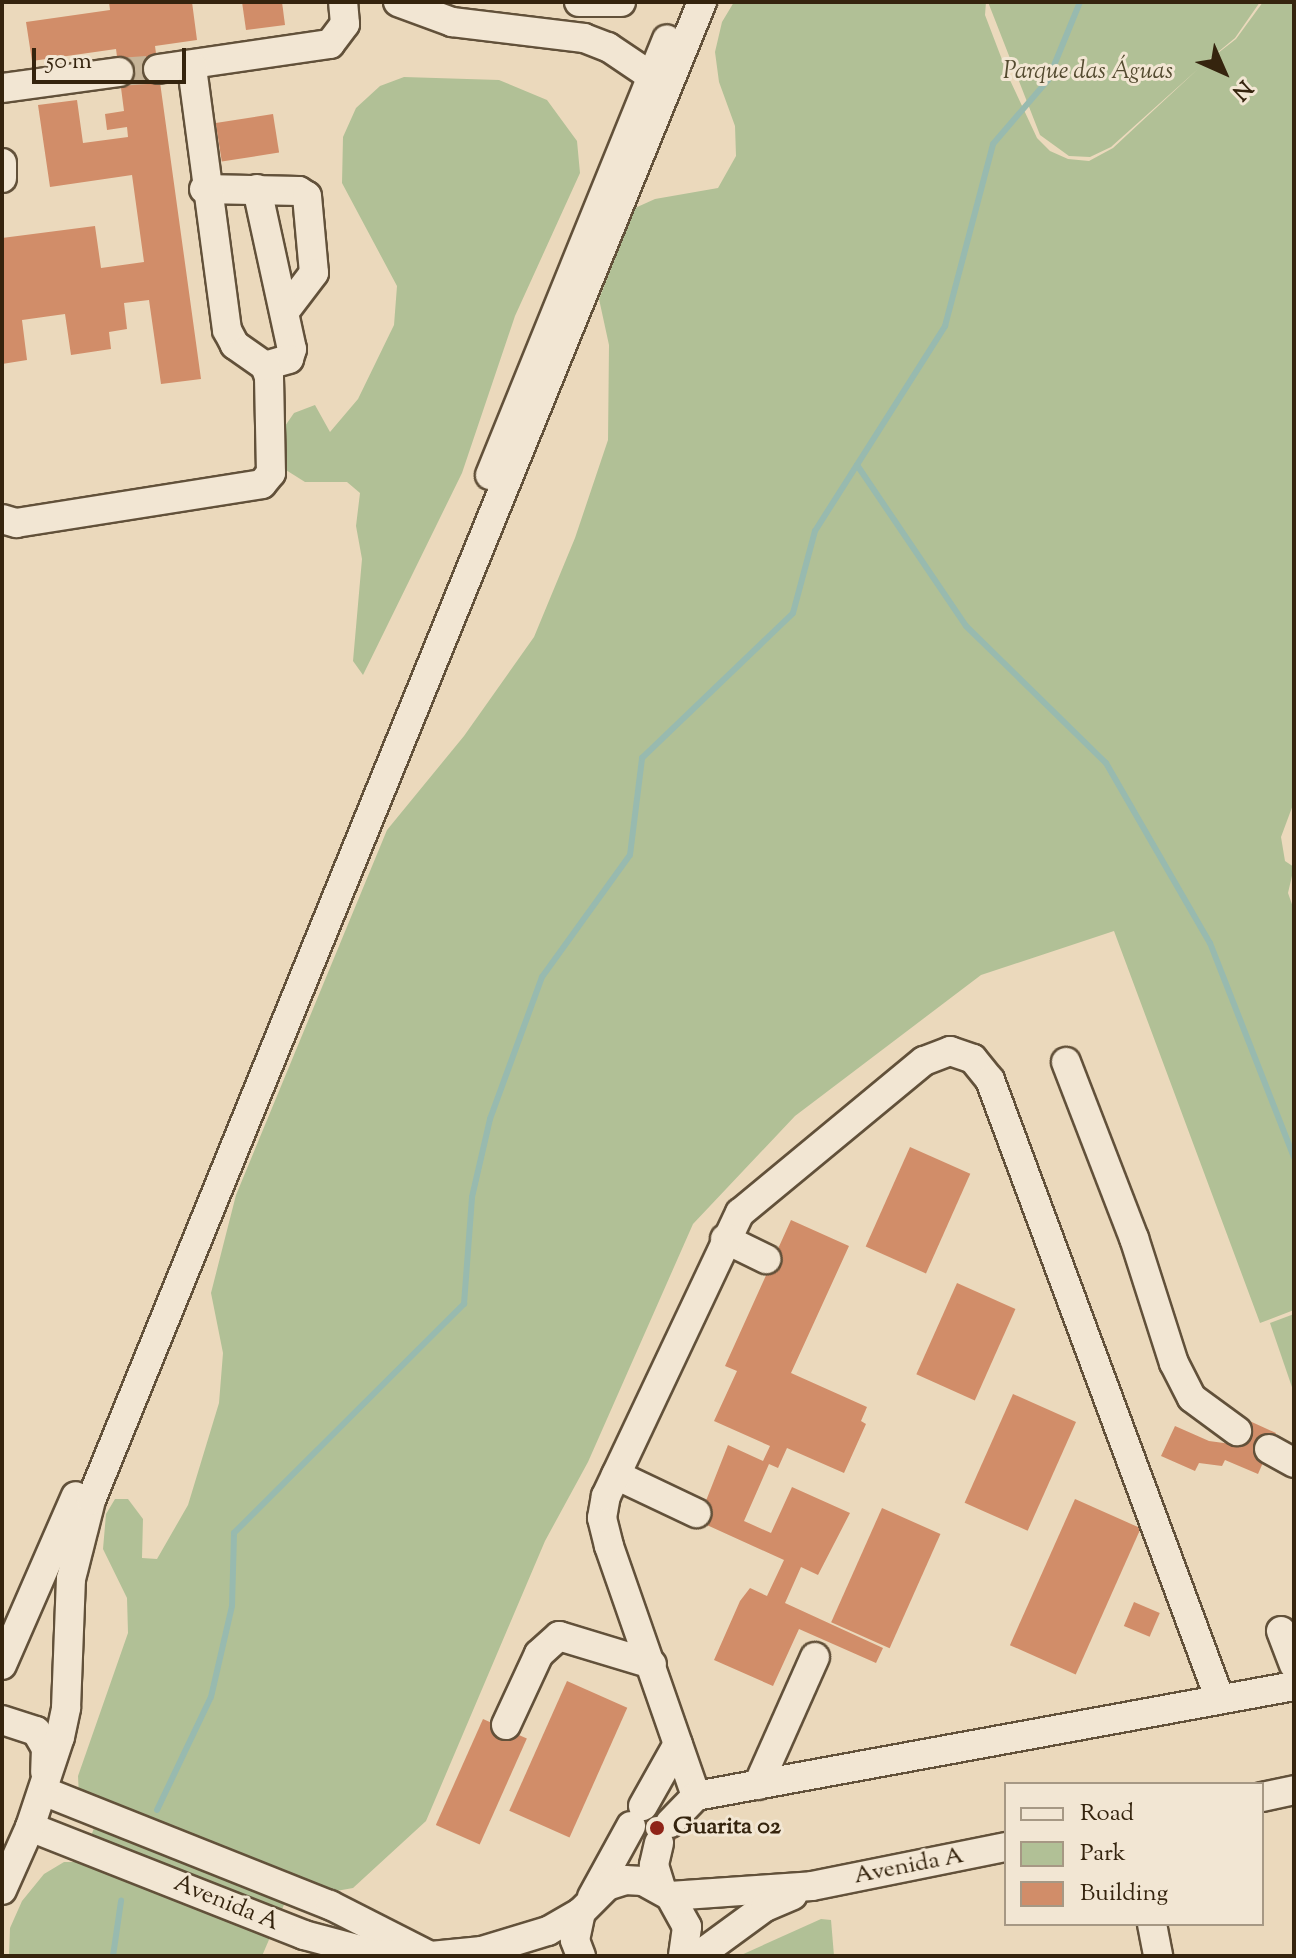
<!DOCTYPE html>
<meta charset="utf-8">
<style>
body{margin:0}
#map{position:relative;width:1296px;height:1958px;overflow:hidden;background:#ebd9bc;font-family:"Sorts Mill Goudy",serif}
div>[style]{position:absolute}
[style*='--x']{left:calc(var(--x)*1px);top:calc(var(--y)*1px);width:calc(var(--w)*1px);rotate:calc(var(--a)*1deg)}
.green>*{inset:0;background:#b1c096}
.stream>*{height:6px;margin:-3px;padding:0 3px;transform-origin:3px;border-radius:3px;background:#98baaf}
.building>*{inset:0;background:#d18d69;transform-origin:0 0}
.minor-tunnel>*{height:28px;margin-top:-14px;transform-origin:0;background:repeating-linear-gradient(90deg,#c7b599 0 28px,transparent 0 42px)}
.roads{filter:drop-shadow(2px 0 #62513a) drop-shadow(-2px 0 #62513a) drop-shadow(0 2px #62513a) drop-shadow(0 -2px #62513a)}
.minor>*{height:28px;margin:-14px;padding:0 14px;transform-origin:14px;border-radius:14px;background:#f2e6d3}
.dots>*{width:22px;height:22px;translate:-50% -50%;box-sizing:border-box;border:4px solid #f2e6d3;border-radius:50%}
span{translate:-50% -50%;white-space:nowrap;text-align:center;line-height:1.15;-webkit-text-stroke:6px #f2e6d3;paint-order:stroke}
.park-label{font-size:24px;color:#544b30;font-style:italic}
.poi-label{font-size:24px;color:#35240e;font-weight:700}
.left{translate:0 -50%;text-align:left}
.street-label{font-size:24px;color:#35240e}
.frame{position:absolute;inset:0;border:4px solid #35240e;pointer-events:none}
.legend{position:absolute;left:1004px;top:1782px;width:260px;height:144px;box-sizing:border-box;background:#f2e6d3;border:2px solid #a69884;margin:0;padding:10px 14px;list-style:none;font-size:24px;color:#35240e}
.legend li{display:flex;align-items:center;gap:16px;height:40px}
.legend b{width:40px;border:2px solid #a69884}
.north{position:absolute;left:1184px;top:32px;width:80px;height:80px;-webkit-text-stroke:6px #f2e6d3;paint-order:stroke;rotate:135deg;font-size:22px;font-weight:700;line-height:32px;text-align:center;color:#35240e}
.north::after{content:'';display:block;margin:auto;width:28px;height:36px;background:#35240e;clip-path:polygon(50% 0,100% 100%,50% 72%,0 100%)}
.scale{position:absolute;left:32px;top:48px;width:154px;height:36px;box-sizing:border-box;border:4px solid #35240e;border-top:0;padding-left:10px;font-size:24px;line-height:28px;white-space:nowrap;color:#35240e;-webkit-text-stroke:6px #f2e6d3;paint-order:stroke}
</style>
<div id="map">
<div class="green">
<div style="clip-path:polygon(734px 2px,986px 2px,985px 15px,1009px 78px,1037px 138px,1050px 151px,1068px 159px,1089px 161px,1113px 148px,1198px 69px,1111px 147px,1090px 157px,1069px 156px,1040px 135px,988px 2px,1260px 2px,1235px 38px,1200px 67px,1236px 39px,1263px 2px,1294px 2px,1294px 802px,1281px 837px,1285px 861px,1294px 867px,1288px 893px,1294px 910px,1294px 1310px,1260px 1323px,1114px 931px,981px 975px,795px 1116px,693px 1224px,588px 1462px,545px 1541px,426px 1821px,353px 1888px,286px 1900px,262px 1956px,9px 1956px,10px 1928px,22px 1901px,44px 1874px,64px 1862px,81px 1862px,96px 1823px,79px 1797px,78px 1776px,128px 1633px,127px 1598px,103px 1549px,106px 1514px,115px 1499px,128px 1499px,143px 1519px,142px 1558px,157px 1559px,188px 1505px,219px 1403px,223px 1353px,211px 1293px,236px 1195px,387px 830px,464px 736px,534px 637px,575px 538px,608px 440px,609px 345px,599px 299px,635px 208px,655px 199px,718px 188px,736px 156px,735px 126px,719px 82px,715px 52px,722px 22px)"></div>
<div style="clip-path:polygon(404px 77px,499px 80px,547px 100px,577px 141px,580px 173px,515px 316px,462px 473px,363px 675px,353px 661px,362px 559px,356px 526px,360px 493px,347px 482px,305px 482px,278px 465px,276px 439px,294px 413px,315px 405px,330px 432px,358px 399px,394px 325px,397px 286px,342px 183px,343px 137px,356px 108px,380px 86px)"></div>
<div style="clip-path:polygon(1294px 1314px,1294px 1393px,1270px 1323px)"></div>
<div style="clip-path:polygon(821px 1919px,831px 1920px,834px 1956px,739px 1956px)"></div>
</div>
<div class="stream">
<div style="--x:857;--y:465;--w:194;--a:55.9"></div>
<div style="--x:966;--y:626;--w:196;--a:44.4"></div>
<div style="--x:1106;--y:763;--w:208;--a:60"></div>
<div style="--x:1210;--y:943;--w:230;--a:68.6"></div>
<div style="--x:157;--y:1810;--w:125;--a:-64.5"></div>
<div style="--x:211;--y:1697;--w:93;--a:-77"></div>
<div style="--x:232;--y:1606;--w:73;--a:-88.4"></div>
<div style="--x:234;--y:1533;--w:325;--a:-44.9"></div>
<div style="--x:464;--y:1304;--w:107;--a:-85.7"></div>
<div style="--x:472;--y:1197;--w:80;--a:-77"></div>
<div style="--x:490;--y:1119;--w:151;--a:-69.9"></div>
<div style="--x:542;--y:977;--w:150;--a:-54.2"></div>
<div style="--x:630;--y:855;--w:98;--a:-82.9"></div>
<div style="--x:642;--y:758;--w:209;--a:-43.8"></div>
<div style="--x:793;--y:613;--w:85;--a:-75"></div>
<div style="--x:815;--y:531;--w:243;--a:-57.6"></div>
<div style="--x:945;--y:326;--w:188;--a:-75.2"></div>
<div style="--x:993;--y:144;--w:84;--a:-49.3"></div>
<div style="--x:1048;--y:80;--w:84;--a:-67.7"></div>
<div style="--x:113;--y:1956;--w:56;--a:-81.7"></div>
</div>
<div class="building">
<div style="clip-path:polygon(109px 2px,192px 2px,197px 40px,155px 46px,201px 379px,161px 384px,149px 300px,124px 303px,127px 329px,109px 332px,111px 349px,71px 355px,65px 314px,22px 320px,27px 360px,2px 364px,2px 238px,95px 226px,101px 268px,144px 262px,132px 175px,50px 187px,38px 105px,77px 100px,83px 143px,128px 137px,127px 127px,107px 130px,105px 114px,124px 111px,116px 49px,32px 61px,26px 22px,110px 10px)"></div>
<div style="clip-path:polygon(242px 2px,282px 2px,285px 25px,246px 30px)"></div>
<div style="left:273px;top:114px;width:39px;height:58px;rotate:81deg"></div>
<div style="left:910px;top:1147px;width:66px;height:109px;rotate:24deg"></div>
<div style="clip-path:polygon(791px 1220px,849px 1246px,791px 1373px,867px 1407px,861px 1421px,866px 1424px,844px 1473px,787px 1448px,778px 1468px,769px 1464px,744px 1521px,771px 1533px,792px 1487px,850px 1513px,818px 1575px,801px 1567px,785px 1603px,883px 1648px,876px 1663px,799px 1629px,773px 1686px,714px 1660px,740px 1601px,750px 1588px,767px 1596px,784px 1560px,698px 1521px,728px 1445px,763px 1461px,770px 1446px,714px 1421px,737px 1371px,725px 1366px)"></div>
<div style="left:957px;top:1283px;width:64px;height:100px;rotate:24deg"></div>
<div style="left:1013px;top:1394px;width:69px;height:119px;rotate:24deg"></div>
<div style="clip-path:polygon(1243px 1418px,1276px 1433px,1258px 1474px,1225px 1460px,1222px 1466px,1199px 1463px,1195px 1471px,1161px 1456px,1175px 1426px,1209px 1441px,1231px 1444px)"></div>
<div style="left:1075px;top:1499px;width:72px;height:160px;rotate:24deg"></div>
<div style="left:882px;top:1508px;width:64px;height:125px;rotate:24deg"></div>
<div style="left:1134px;top:1602px;width:28px;height:26px;rotate:23deg"></div>
<div style="left:567px;top:1681px;width:66px;height:142px;rotate:24deg"></div>
<div style="left:483px;top:1719px;width:48px;height:116px;rotate:24deg"></div>
<div style="left:640px;top:1804px;width:49px;height:22px;rotate:32deg"></div>
</div>
<div class="minor-tunnel">
<div style="--x:119;--y:72;--w:39;--a:-4"></div>
</div>
<div class="roads">
<div class="minor">
<div style="--x:398;--y:2;--w:58;--a:20.3"></div>
<div style="--x:452;--y:22;--w:133;--a:6.9"></div>
<div style="--x:584;--y:38;--w:26;--a:21"></div>
<div style="--x:608;--y:47;--w:70;--a:33.9"></div>
<div style="--x:579;--y:2;--w:42;--a:0"></div>
<div style="--x:158;--y:69;--w:174;--a:-8.3"></div>
<div style="--x:330;--y:44;--w:25;--a:-53"></div>
<div style="--x:345;--y:24;--w:22;--a:-95"></div>
<div style="--x:2;--y:88;--w:118;--a:-7.8"></div>
<div style="--x:2;--y:163;--w:15;--a:90"></div>
<div style="--x:204;--y:189;--w:95;--a:1.2"></div>
<div style="--x:299;--y:191;--w:9;--a:32"></div>
<div style="--x:307;--y:196;--w:77;--a:84.8"></div>
<div style="--x:314;--y:273;--w:48;--a:127.3"></div>
<div style="--x:257;--y:189;--w:164;--a:77.7"></div>
<div style="--x:292;--y:349;--w:10;--a:107"></div>
<div style="--x:289;--y:359;--w:25;--a:164"></div>
<div style="--x:490;--y:475;--w:470;--a:-67.9"></div>
<div style="--x:2;--y:519;--w:15;--a:16"></div>
<div style="--x:16;--y:523;--w:249;--a:-9"></div>
<div style="--x:262;--y:484;--w:14;--a:-51"></div>
<div style="--x:271;--y:473;--w:96;--a:-91.2"></div>
<div style="--x:269;--y:377;--w:12;--a:-110"></div>
<div style="--x:265;--y:366;--w:37;--a:-145"></div>
<div style="--x:235;--y:345;--w:17;--a:-118"></div>
<div style="--x:227;--y:330;--w:266;--a:-97.6"></div>
<div style="--x:1066;--y:1062;--w:189;--a:68.9"></div>
<div style="--x:1134;--y:1238;--w:131;--a:72.3"></div>
<div style="--x:1174;--y:1363;--w:39;--a:63"></div>
<div style="--x:1192;--y:1398;--w:56;--a:36.3"></div>
<div style="--x:725;--y:1239;--w:46;--a:26"></div>
<div style="--x:1269;--y:1449;--w:29;--a:29"></div>
<div style="--x:616;--y:1475;--w:89;--a:25.4"></div>
<div style="--x:1281;--y:1631;--w:36;--a:69"></div>
<div style="--x:2;--y:1665;--w:184;--a:-66.4"></div>
<div style="--x:2;--y:1720;--w:36;--a:18"></div>
<div style="--x:36;--y:1731;--w:20;--a:60"></div>
<div style="--x:46;--y:1748;--w:24;--a:92"></div>
<div style="--x:506;--y:1725;--w:78;--a:-65.1"></div>
<div style="--x:539;--y:1654;--w:27;--a:-42"></div>
<div style="--x:559;--y:1636;--w:97;--a:16.8"></div>
<div style="--x:758;--y:1785;--w:140;--a:-66"></div>
<div style="--x:43;--y:1791;--w:309;--a:21.7"></div>
<div style="--x:330;--y:1905;--w:112;--a:27"></div>
<div style="--x:696;--y:1796;--w:265;--a:-109.2"></div>
<div style="--x:609;--y:1546;--w:29;--a:-104"></div>
<div style="--x:602;--y:1518;--w:22;--a:-80"></div>
<div style="--x:606;--y:1496;--w:313;--a:-64.7"></div>
<div style="--x:740;--y:1213;--w:239;--a:-39.6"></div>
<div style="--x:924;--y:1061;--w:28;--a:-21"></div>
<div style="--x:950;--y:1051;--w:24;--a:19"></div>
<div style="--x:973;--y:1059;--w:27;--a:51"></div>
<div style="--x:990;--y:1080;--w:658;--a:69.64"></div>
<div style="--x:1262;--y:1797;--w:33;--a:-12"></div>
<div style="--x:643;--y:1806;--w:71;--a:-60.6"></div>
<div style="--x:670;--y:1823;--w:37;--a:-46"></div>
<div style="--x:696;--y:1796;--w:608;--a:-10.42"></div>
<div style="--x:30;--y:1827;--w:295;--a:21.5"></div>
<div style="--x:304;--y:1935;--w:73;--a:15"></div>
<div style="--x:375;--y:1954;--w:43;--a:2.7"></div>
<div style="--x:659;--y:1843;--w:23;--a:103"></div>
<div style="--x:654;--y:1865;--w:24;--a:73"></div>
<div style="--x:2;--y:1890;--w:69;--a:-66"></div>
<div style="--x:30;--y:1827;--w:95;--a:-71.6"></div>
<div style="--x:60;--y:1737;--w:30;--a:-78"></div>
<div style="--x:66;--y:1708;--w:129;--a:-87.8"></div>
<div style="--x:71;--y:1579;--w:81;--a:-75.8"></div>
<div style="--x:91;--y:1500;--w:1618;--a:-67.81"></div>
<div style="--x:670;--y:1896;--w:142;--a:-4"></div>
<div style="--x:812;--y:1886;--w:198;--a:-11.4"></div>
<div style="--x:592;--y:1897;--w:81;--a:-61.2"></div>
<div style="--x:1152;--y:1924;--w:33;--a:79"></div>
<div style="--x:431;--y:1956;--w:51;--a:-5.6"></div>
<div style="--x:482;--y:1951;--w:69;--a:-16.9"></div>
<div style="--x:548;--y:1931;--w:38;--a:-30"></div>
<div style="--x:581;--y:1956;--w:17;--a:-111"></div>
<div style="--x:575;--y:1940;--w:29;--a:-78"></div>
<div style="--x:581;--y:1912;--w:37;--a:-45"></div>
<div style="--x:607;--y:1886;--w:19;--a:-18"></div>
<div style="--x:625;--y:1880;--w:18;--a:3"></div>
<div style="--x:643;--y:1881;--w:31;--a:29"></div>
<div style="--x:670;--y:1896;--w:35;--a:61"></div>
<div style="--x:687;--y:1927;--w:29;--a:98"></div>
<div style="--x:698;--y:1956;--w:83;--a:-36.2"></div>
<div style="--x:765;--y:1907;--w:30;--a:-23"></div>
</div>
</div>
<div class="dots">
<div style="left:657px;top:1828px;background:#8f2418"></div>
</div>
<div class="park-label">
<span style="left:1088px;top:73px">Parque das Águas</span>
</div>
<div class="poi-label">
<span class="left" style="left:673px;top:1828px">Guarita 02</span>
</div>
<div class="street-label">
<span style="left:909px;top:1867px;rotate:-11deg">Avenida A</span>
<span style="left:226px;top:1904px;rotate:22deg">Avenida A</span>
</div>
<div class="frame"></div>
<ul class="legend">
<li><b style="height:10px;background:#f2e6d3"></b>Road</li>
<li><b style="height:22px;background:#b1c096"></b>Park</li>
<li><b style="height:22px;background:#d18d69"></b>Building</li>
</ul>
<div class="north">N</div>
<div class="scale">50 m</div>
</div>
